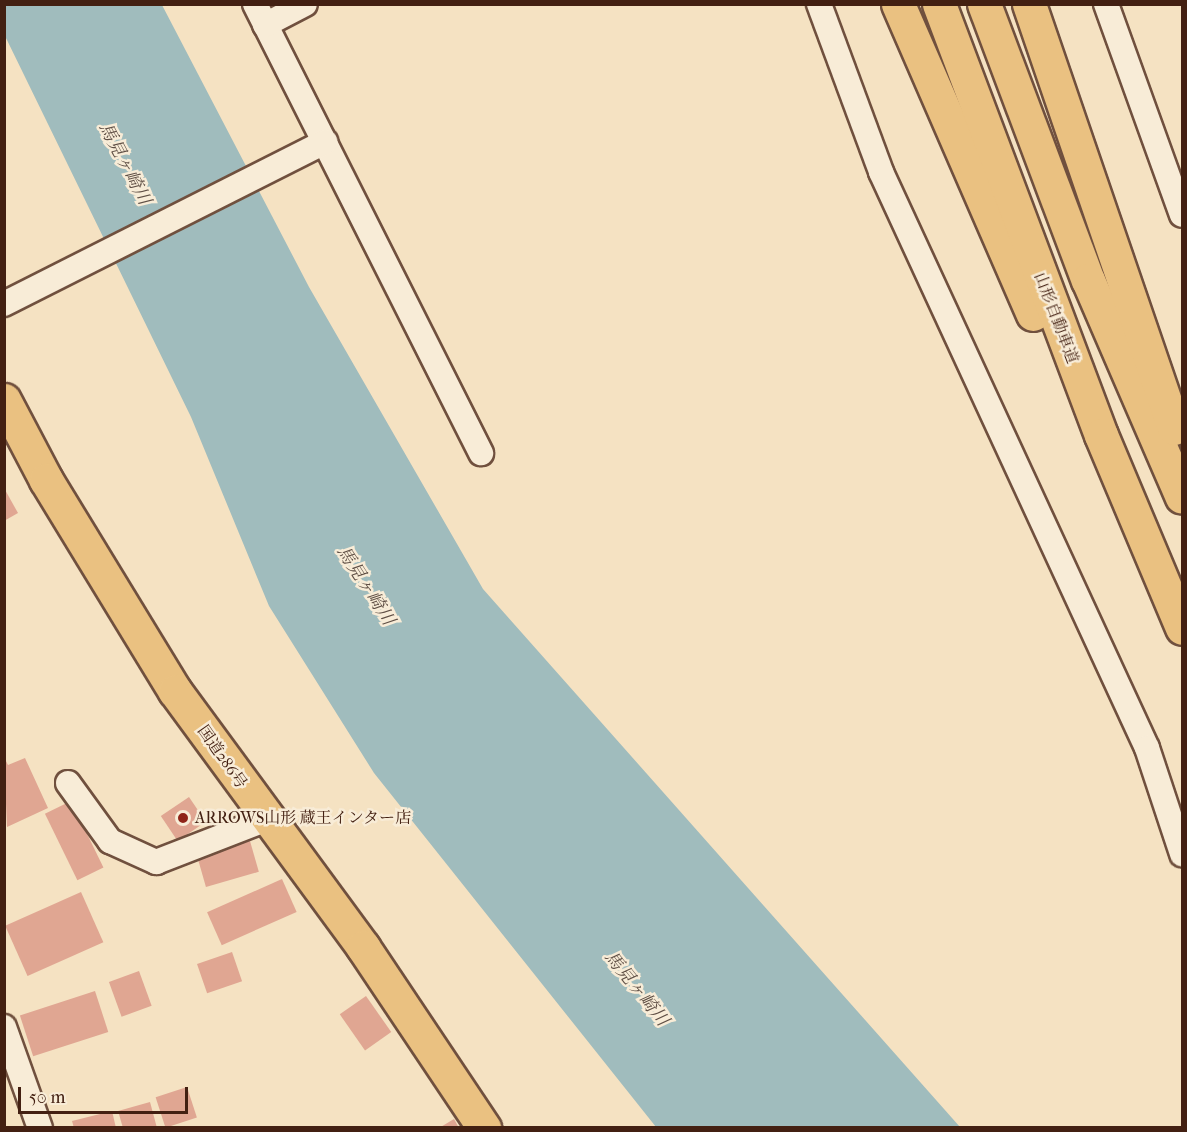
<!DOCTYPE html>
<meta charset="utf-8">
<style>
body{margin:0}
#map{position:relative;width:1187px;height:1132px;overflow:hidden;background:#f5e2c2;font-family:"IM FELL French Canon","Noto Serif JP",serif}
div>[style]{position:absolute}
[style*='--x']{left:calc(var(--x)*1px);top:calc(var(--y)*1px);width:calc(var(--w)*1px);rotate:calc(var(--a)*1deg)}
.water>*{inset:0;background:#a0bcbd}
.building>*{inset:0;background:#e0a692;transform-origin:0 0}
.roads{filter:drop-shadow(2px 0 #70503e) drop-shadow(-2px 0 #70503e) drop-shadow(0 2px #70503e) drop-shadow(0 -2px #70503e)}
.minor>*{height:24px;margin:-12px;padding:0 12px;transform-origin:12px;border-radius:12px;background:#f8ecd7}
.highway>*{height:33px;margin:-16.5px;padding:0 16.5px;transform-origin:16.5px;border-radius:16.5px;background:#eac181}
.dots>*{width:16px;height:16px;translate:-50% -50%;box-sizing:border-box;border:3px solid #f8ecd7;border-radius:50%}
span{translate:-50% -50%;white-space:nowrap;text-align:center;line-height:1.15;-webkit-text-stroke:5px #f8ecd7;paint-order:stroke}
.street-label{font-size:16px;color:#432012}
.poi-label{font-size:16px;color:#432012}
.left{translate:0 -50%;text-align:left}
.water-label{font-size:18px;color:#5f4f45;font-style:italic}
.frame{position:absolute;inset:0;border:6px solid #432012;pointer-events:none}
.scale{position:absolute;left:18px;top:1087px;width:170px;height:27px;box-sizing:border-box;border:3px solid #432012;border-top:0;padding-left:8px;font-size:18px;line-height:21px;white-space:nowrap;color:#432012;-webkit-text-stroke:4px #f8ecd7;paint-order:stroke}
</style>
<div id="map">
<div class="water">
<div style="clip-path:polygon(5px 5px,162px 5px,309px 287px,483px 589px,960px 1127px,656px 1127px,374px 773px,269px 606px,191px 417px,5px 36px)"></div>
</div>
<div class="building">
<div style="clip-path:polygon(4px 488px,18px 513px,4px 521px)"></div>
<div style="clip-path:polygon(4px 757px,8px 765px,25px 758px,48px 808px,7px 827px)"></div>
<div style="left:189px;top:797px;width:30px;height:34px;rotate:56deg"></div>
<div style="left:71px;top:801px;width:74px;height:29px;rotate:64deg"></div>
<div style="left:250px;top:841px;width:32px;height:55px;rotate:74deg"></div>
<div style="left:282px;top:879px;width:36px;height:82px;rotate:66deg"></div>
<div style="left:81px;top:892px;width:55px;height:83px;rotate:66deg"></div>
<div style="left:232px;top:952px;width:31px;height:37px;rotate:71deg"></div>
<div style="left:139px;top:971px;width:37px;height:32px;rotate:70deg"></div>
<div style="left:95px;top:991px;width:43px;height:79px;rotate:72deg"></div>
<div style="left:366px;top:996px;width:44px;height:32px;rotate:55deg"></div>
<div style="left:187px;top:1087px;width:32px;height:33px;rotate:72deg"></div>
<div style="clip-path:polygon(150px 1102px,157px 1128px,123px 1128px,118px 1111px)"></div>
<div style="clip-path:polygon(112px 1111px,116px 1128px,74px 1128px,72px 1121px)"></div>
<div style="clip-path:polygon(454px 1119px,459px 1128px,439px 1128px)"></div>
</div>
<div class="roads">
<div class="minor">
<div style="--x:255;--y:4;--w:503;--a:63.28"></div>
<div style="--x:819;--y:4;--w:179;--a:69.7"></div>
<div style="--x:881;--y:172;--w:634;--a:65.21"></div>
<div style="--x:1147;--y:748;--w:112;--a:71.7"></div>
<div style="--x:1106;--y:4;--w:224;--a:70.2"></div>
<div style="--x:265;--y:25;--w:45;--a:-27.7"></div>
<div style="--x:4;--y:304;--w:360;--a:-26.8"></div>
<div style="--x:68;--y:783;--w:72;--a:54.1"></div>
<div style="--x:110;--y:841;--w:51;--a:24.5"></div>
<div style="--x:156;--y:862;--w:119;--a:-21.2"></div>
<div style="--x:4;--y:1027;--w:107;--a:70.4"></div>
</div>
<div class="highway">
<div style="--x:898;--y:4;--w:338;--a:66.5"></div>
<div style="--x:939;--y:4;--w:460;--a:69.4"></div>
<div style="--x:1101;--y:435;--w:209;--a:67.2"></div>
<div style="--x:984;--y:4;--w:295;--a:69.4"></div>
<div style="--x:1088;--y:280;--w:236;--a:66.6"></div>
<div style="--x:1029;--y:4;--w:448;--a:71.1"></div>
<div style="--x:4;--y:400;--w:90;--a:62.3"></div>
<div style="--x:46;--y:480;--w:247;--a:58.6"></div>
<div style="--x:175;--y:691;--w:318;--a:53.7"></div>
<div style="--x:363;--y:947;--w:218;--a:56.2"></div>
</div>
</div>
<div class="dots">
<div style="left:183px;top:818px;background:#8f2418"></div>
</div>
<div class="street-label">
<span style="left:1056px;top:318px;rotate:69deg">山形自動車道</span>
<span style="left:222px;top:757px;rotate:55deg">国道286号</span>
</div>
<div class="poi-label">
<span class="left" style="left:195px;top:818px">ARROWS山形 蔵王インター店</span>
</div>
<div class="water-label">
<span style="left:124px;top:164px;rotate:62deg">馬見ヶ崎川</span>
<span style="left:365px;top:586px;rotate:57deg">馬見ヶ崎川</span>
<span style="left:636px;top:989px;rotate:51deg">馬見ヶ崎川</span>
</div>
<div class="frame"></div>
<div class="scale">50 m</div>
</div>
